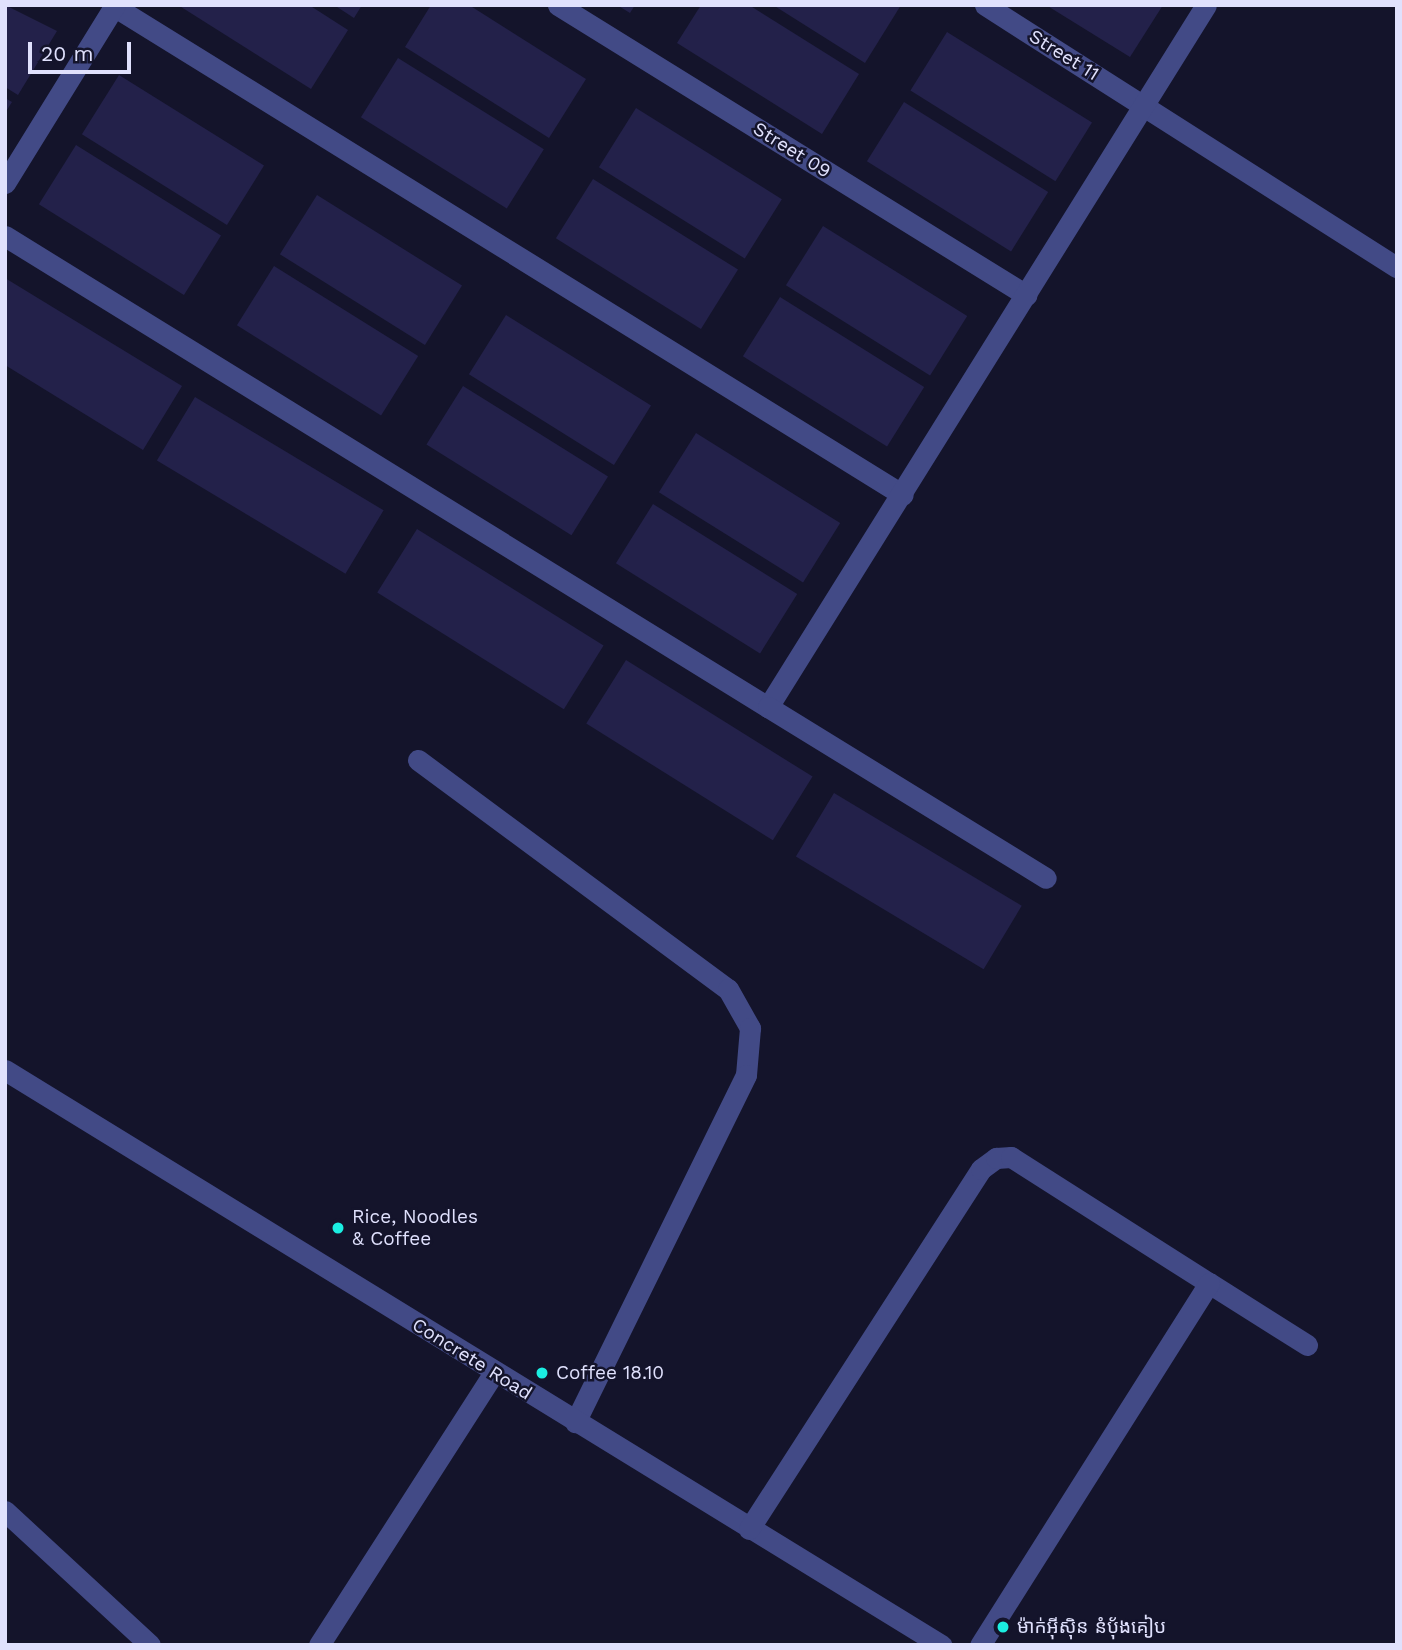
<!DOCTYPE html>
<meta charset="utf-8">
<style>
body{margin:0}
#map{position:relative;width:1402px;height:1650px;overflow:hidden;background:#14142b;font-family:"Work Sans","Noto Sans Khmer",sans-serif}
div>[style]{position:absolute}
[style*='--x']{left:calc(var(--x)*1px);top:calc(var(--y)*1px);width:calc(var(--w)*1px);rotate:calc(var(--a)*1deg)}
.building>*{inset:0;background:#23214a;transform-origin:0 0}
.minor>*{height:21px;margin:-10.5px;padding:0 10.5px;transform-origin:10.5px;border-radius:10.5px;background:#424a86}
.dots>*{width:19px;height:19px;translate:-50% -50%;box-sizing:border-box;border:4px solid #14142b;border-radius:50%}
span{translate:-50% -50%;white-space:nowrap;text-align:center;line-height:1.15;-webkit-text-stroke:5px #14142b;paint-order:stroke}
.street-label{font-size:19px;color:#e0e1fd}
.poi-label{font-size:19px;color:#e0e1fd}
.left{translate:0 -50%;text-align:left}
.frame{position:absolute;inset:0;border:7px solid #e0e1fd;pointer-events:none}
.scale{position:absolute;left:28px;top:42px;width:103px;height:32px;box-sizing:border-box;border:4px solid #e0e1fd;border-top:0;padding-left:9px;font-size:21px;line-height:24px;white-space:nowrap;color:#e0e1fd;-webkit-text-stroke:5px #14142b;paint-order:stroke}
</style>
<div id="map">
<div class="building">
<div style="clip-path:polygon(5px 5px,57px 31px,18px 95px,5px 87px)"></div>
<div style="clip-path:polygon(178px 5px,309px 5px,348px 30px,311px 89px)"></div>
<div style="clip-path:polygon(334px 5px,362px 5px,354px 18px)"></div>
<div style="clip-path:polygon(431px 5px,469px 5px,586px 79px,549px 138px,405px 47px)"></div>
<div style="clip-path:polygon(617px 5px,635px 5px,630px 13px)"></div>
<div style="clip-path:polygon(701px 5px,749px 5px,859px 74px,822px 134px,677px 43px)"></div>
<div style="clip-path:polygon(773px 5px,901px 5px,865px 63px)"></div>
<div style="clip-path:polygon(1046px 5px,1163px 5px,1130px 57px)"></div>
<div style="left:947px;top:32px;width:171px;height:69px;rotate:32deg"></div>
<div style="left:398px;top:58px;width:172px;height:70px;rotate:32deg"></div>
<div style="left:119px;top:75px;width:171px;height:70px;rotate:32deg"></div>
<div style="clip-path:polygon(5px 98px,12px 102px,5px 113px)"></div>
<div style="left:904px;top:102px;width:170px;height:70px;rotate:32deg"></div>
<div style="left:636px;top:108px;width:172px;height:70px;rotate:32deg"></div>
<div style="left:76px;top:145px;width:171px;height:70px;rotate:32deg"></div>
<div style="left:593px;top:179px;width:171px;height:70px;rotate:32deg"></div>
<div style="left:317px;top:195px;width:171px;height:70px;rotate:32deg"></div>
<div style="left:823px;top:226px;width:170px;height:70px;rotate:32deg"></div>
<div style="left:274px;top:266px;width:170px;height:70px;rotate:32deg"></div>
<div style="clip-path:polygon(5px 278px,182px 386px,143px 450px,5px 365px)"></div>
<div style="left:780px;top:297px;width:170px;height:70px;rotate:32deg"></div>
<div style="left:506px;top:315px;width:171px;height:70px;rotate:32deg"></div>
<div style="left:463px;top:386px;width:171px;height:69px;rotate:32deg"></div>
<div style="left:195px;top:397px;width:220px;height:74px;rotate:31deg"></div>
<div style="left:696px;top:433px;width:170px;height:70px;rotate:32deg"></div>
<div style="left:653px;top:504px;width:170px;height:70px;rotate:32deg"></div>
<div style="left:417px;top:529px;width:220px;height:75px;rotate:32deg"></div>
<div style="left:626px;top:660px;width:220px;height:75px;rotate:32deg"></div>
<div style="left:834px;top:793px;width:219px;height:74px;rotate:31deg"></div>
</div>
<div class="minor">
<div style="--x:112;--y:5;--w:930;--a:31.78"></div>
<div style="--x:558;--y:5;--w:551;--a:31.78"></div>
<div style="--x:985;--y:5;--w:488;--a:32.5"></div>
<div style="--x:5;--y:183;--w:209;--a:-58.3"></div>
<div style="--x:5;--y:236;--w:897;--a:31.69"></div>
<div style="--x:768;--y:707;--w:827;--a:-58.04"></div>
<div style="--x:768;--y:707;--w:326;--a:31.6"></div>
<div style="--x:418;--y:760;--w:385;--a:36.5"></div>
<div style="--x:728;--y:989;--w:45;--a:60.6"></div>
<div style="--x:750;--y:1028;--w:47;--a:94.9"></div>
<div style="--x:746;--y:1075;--w:387;--a:116.2"></div>
<div style="--x:5;--y:1070;--w:1099;--a:31.56"></div>
<div style="--x:1209;--y:1283;--w:116;--a:32.3"></div>
<div style="--x:5;--y:1511;--w:197;--a:42.7"></div>
<div style="--x:749;--y:1529;--w:428;--a:-57.2"></div>
<div style="--x:981;--y:1169;--w:19;--a:-36"></div>
<div style="--x:996;--y:1158;--w:15;--a:-4"></div>
<div style="--x:1011;--y:1157;--w:235;--a:32.5"></div>
<div style="--x:1209;--y:1283;--w:428;--a:122.3"></div>
<div style="--x:319;--y:1645;--w:324;--a:-57.3"></div>
</div>
<div class="dots">
<div style="left:338px;top:1228px;background:#1beee2"></div>
<div style="left:542px;top:1373px;background:#1beee2"></div>
<div style="left:1003px;top:1627px;background:#1beee2"></div>
</div>
<div class="street-label">
<span style="left:1064px;top:55px;rotate:32deg">Street 11</span>
<span style="left:792px;top:150px;rotate:32deg">Street 09</span>
<span style="left:472px;top:1359px;rotate:32deg">Concrete Road</span>
</div>
<div class="poi-label">
<span class="left" style="left:352px;top:1228px">Rice, Noodles<br>&amp; Coffee</span>
<span class="left" style="left:556px;top:1373px">Coffee 18.10</span>
<span class="left" style="left:1017px;top:1627px">ម៉ាក់អ៊ីស៊ិន នំប៉័ងគៀប</span>
</div>
<div class="frame"></div>
<div class="scale">20 m</div>
</div>
